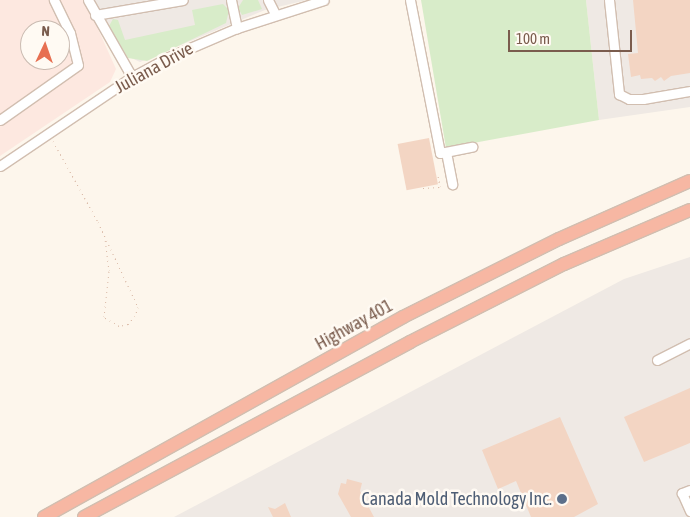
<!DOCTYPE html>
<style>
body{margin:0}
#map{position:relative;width:690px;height:517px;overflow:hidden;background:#fdf6ec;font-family:"Asap Condensed",sans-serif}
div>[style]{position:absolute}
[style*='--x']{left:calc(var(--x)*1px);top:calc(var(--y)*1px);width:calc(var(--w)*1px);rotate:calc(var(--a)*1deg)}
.commercial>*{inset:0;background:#fde8e0}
.industrial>*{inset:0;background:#efe9e4}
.green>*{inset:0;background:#d8ecc9}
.building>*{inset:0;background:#f3d5c3;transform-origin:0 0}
.path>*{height:1px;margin-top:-0.5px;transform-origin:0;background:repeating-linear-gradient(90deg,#d9b8a5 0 1px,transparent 0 5px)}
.roads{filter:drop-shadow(1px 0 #d1beb0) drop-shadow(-1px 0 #d1beb0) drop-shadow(0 1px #d1beb0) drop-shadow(0 -1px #d1beb0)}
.minor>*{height:9px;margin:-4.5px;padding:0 4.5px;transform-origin:4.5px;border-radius:4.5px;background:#fff}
.highway>*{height:12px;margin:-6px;padding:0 6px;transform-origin:6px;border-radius:6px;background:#f7b7a3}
.dots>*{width:14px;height:14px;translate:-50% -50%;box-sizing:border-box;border:2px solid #fffaf3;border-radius:50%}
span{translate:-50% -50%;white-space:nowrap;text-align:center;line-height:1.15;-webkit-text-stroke:5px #fffaf3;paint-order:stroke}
.street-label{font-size:18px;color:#7a5c4d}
.service-label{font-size:18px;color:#4e5e75}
.right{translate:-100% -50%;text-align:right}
.north{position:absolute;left:20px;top:20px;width:50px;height:50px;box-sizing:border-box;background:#fffaf3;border:1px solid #cabbb1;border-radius:50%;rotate:3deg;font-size:14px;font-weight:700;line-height:20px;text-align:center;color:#7a5c4d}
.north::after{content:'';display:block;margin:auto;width:18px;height:22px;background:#e76f51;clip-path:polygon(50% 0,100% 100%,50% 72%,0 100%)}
.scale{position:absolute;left:508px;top:30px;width:124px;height:22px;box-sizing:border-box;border:2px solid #7a5c4d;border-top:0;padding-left:6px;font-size:15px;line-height:18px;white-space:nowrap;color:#7a5c4d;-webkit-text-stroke:4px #fffaf3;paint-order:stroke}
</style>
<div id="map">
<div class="commercial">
<div style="clip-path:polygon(evenodd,0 0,85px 0,116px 69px,110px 82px,0 156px,0 0,30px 30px,60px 30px,60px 60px,30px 60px,30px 30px)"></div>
</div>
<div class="industrial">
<div style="clip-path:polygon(94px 0,307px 0,265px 10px,140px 62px,125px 55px)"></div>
<div style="clip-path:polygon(586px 0,690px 0,690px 107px,599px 120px)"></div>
<div style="clip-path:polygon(690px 257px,690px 517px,174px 517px,624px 279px)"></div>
</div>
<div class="green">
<div style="clip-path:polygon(243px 0,258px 0,262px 9px,242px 15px,238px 8px)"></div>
<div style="clip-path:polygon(421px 0,586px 0,599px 120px,446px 148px)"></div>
<div style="clip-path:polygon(223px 4px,229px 10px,226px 23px,147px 61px,128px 58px,109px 26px,113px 19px,118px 20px,125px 40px,195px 25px,192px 10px)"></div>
</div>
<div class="building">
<div style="clip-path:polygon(633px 0,690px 0,690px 73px,671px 76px,664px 81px,661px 77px,655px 81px,652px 78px,641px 79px,640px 75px,631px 77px,628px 54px,638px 53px)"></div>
<div style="left:429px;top:138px;width:47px;height:32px;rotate:79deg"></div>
<div style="clip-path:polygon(690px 388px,690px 443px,644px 462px,624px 417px)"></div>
<div style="clip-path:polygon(560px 417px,598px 504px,574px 517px,531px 517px,516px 481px,498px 489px,482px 450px)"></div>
<div style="clip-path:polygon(347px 479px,362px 483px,360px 491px,374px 517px,351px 517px,338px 494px,341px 483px,346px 484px)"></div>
<div style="clip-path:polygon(285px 503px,291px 517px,273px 517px,268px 507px,275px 509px)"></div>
</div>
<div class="path">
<div style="--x:53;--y:141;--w:93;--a:60.9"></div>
<div style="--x:98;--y:222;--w:94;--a:64.8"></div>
<div style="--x:138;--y:307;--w:9;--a:108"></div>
<div style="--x:135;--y:316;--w:11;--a:131"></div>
<div style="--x:128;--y:324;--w:9;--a:167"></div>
<div style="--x:119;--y:326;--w:17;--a:-149"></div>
<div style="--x:104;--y:317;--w:46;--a:-83.8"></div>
<div style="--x:109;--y:271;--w:32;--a:-97"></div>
<div style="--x:423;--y:188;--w:17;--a:-3"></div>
<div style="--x:440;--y:187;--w:11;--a:-100"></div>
</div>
<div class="roads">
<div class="minor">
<div style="--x:88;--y:0;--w:89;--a:60.3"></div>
<div style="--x:231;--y:0;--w:29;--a:78"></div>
<div style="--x:268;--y:0;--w:16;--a:63"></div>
<div style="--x:410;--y:0;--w:156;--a:78.9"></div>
<div style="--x:440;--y:153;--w:33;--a:-11"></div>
<div style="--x:609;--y:0;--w:95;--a:83.9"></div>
<div style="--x:619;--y:94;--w:11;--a:27"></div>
<div style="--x:629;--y:99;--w:14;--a:0"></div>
<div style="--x:643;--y:99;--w:48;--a:-9.7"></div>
<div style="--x:95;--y:15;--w:89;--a:-9.7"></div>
<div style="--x:0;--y:120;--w:95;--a:-35.2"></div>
<div style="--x:78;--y:65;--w:33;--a:-104"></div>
<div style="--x:70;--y:33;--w:37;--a:-116"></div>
<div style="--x:446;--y:152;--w:33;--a:79"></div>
<div style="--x:0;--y:166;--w:159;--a:-34"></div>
<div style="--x:132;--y:77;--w:42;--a:-28.4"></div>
<div style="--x:169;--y:57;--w:74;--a:-23.1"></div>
<div style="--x:237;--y:28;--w:91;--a:-17.8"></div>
<div style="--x:657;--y:360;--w:37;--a:-27"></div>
<div style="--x:690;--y:490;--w:9;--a:159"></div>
<div style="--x:682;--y:493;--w:20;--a:66"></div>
</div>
<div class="highway">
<div style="--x:44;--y:517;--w:411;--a:-29.1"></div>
<div style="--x:403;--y:317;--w:174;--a:-26.6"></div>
<div style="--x:559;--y:239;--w:143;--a:-23.9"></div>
<div style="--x:84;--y:517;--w:370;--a:-28.2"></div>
<div style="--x:410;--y:342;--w:173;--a:-26.9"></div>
<div style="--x:564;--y:264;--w:137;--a:-23.2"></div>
</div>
</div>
<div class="dots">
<div style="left:562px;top:499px;background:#5c6f8a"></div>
</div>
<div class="street-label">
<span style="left:154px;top:68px;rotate:-29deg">Juliana Drive</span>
<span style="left:354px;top:325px;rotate:-29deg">Highway 401</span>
</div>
<div class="service-label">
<span class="right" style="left:552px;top:499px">Canada Mold Technology Inc.</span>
</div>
<div class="north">N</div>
<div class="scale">100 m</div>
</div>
